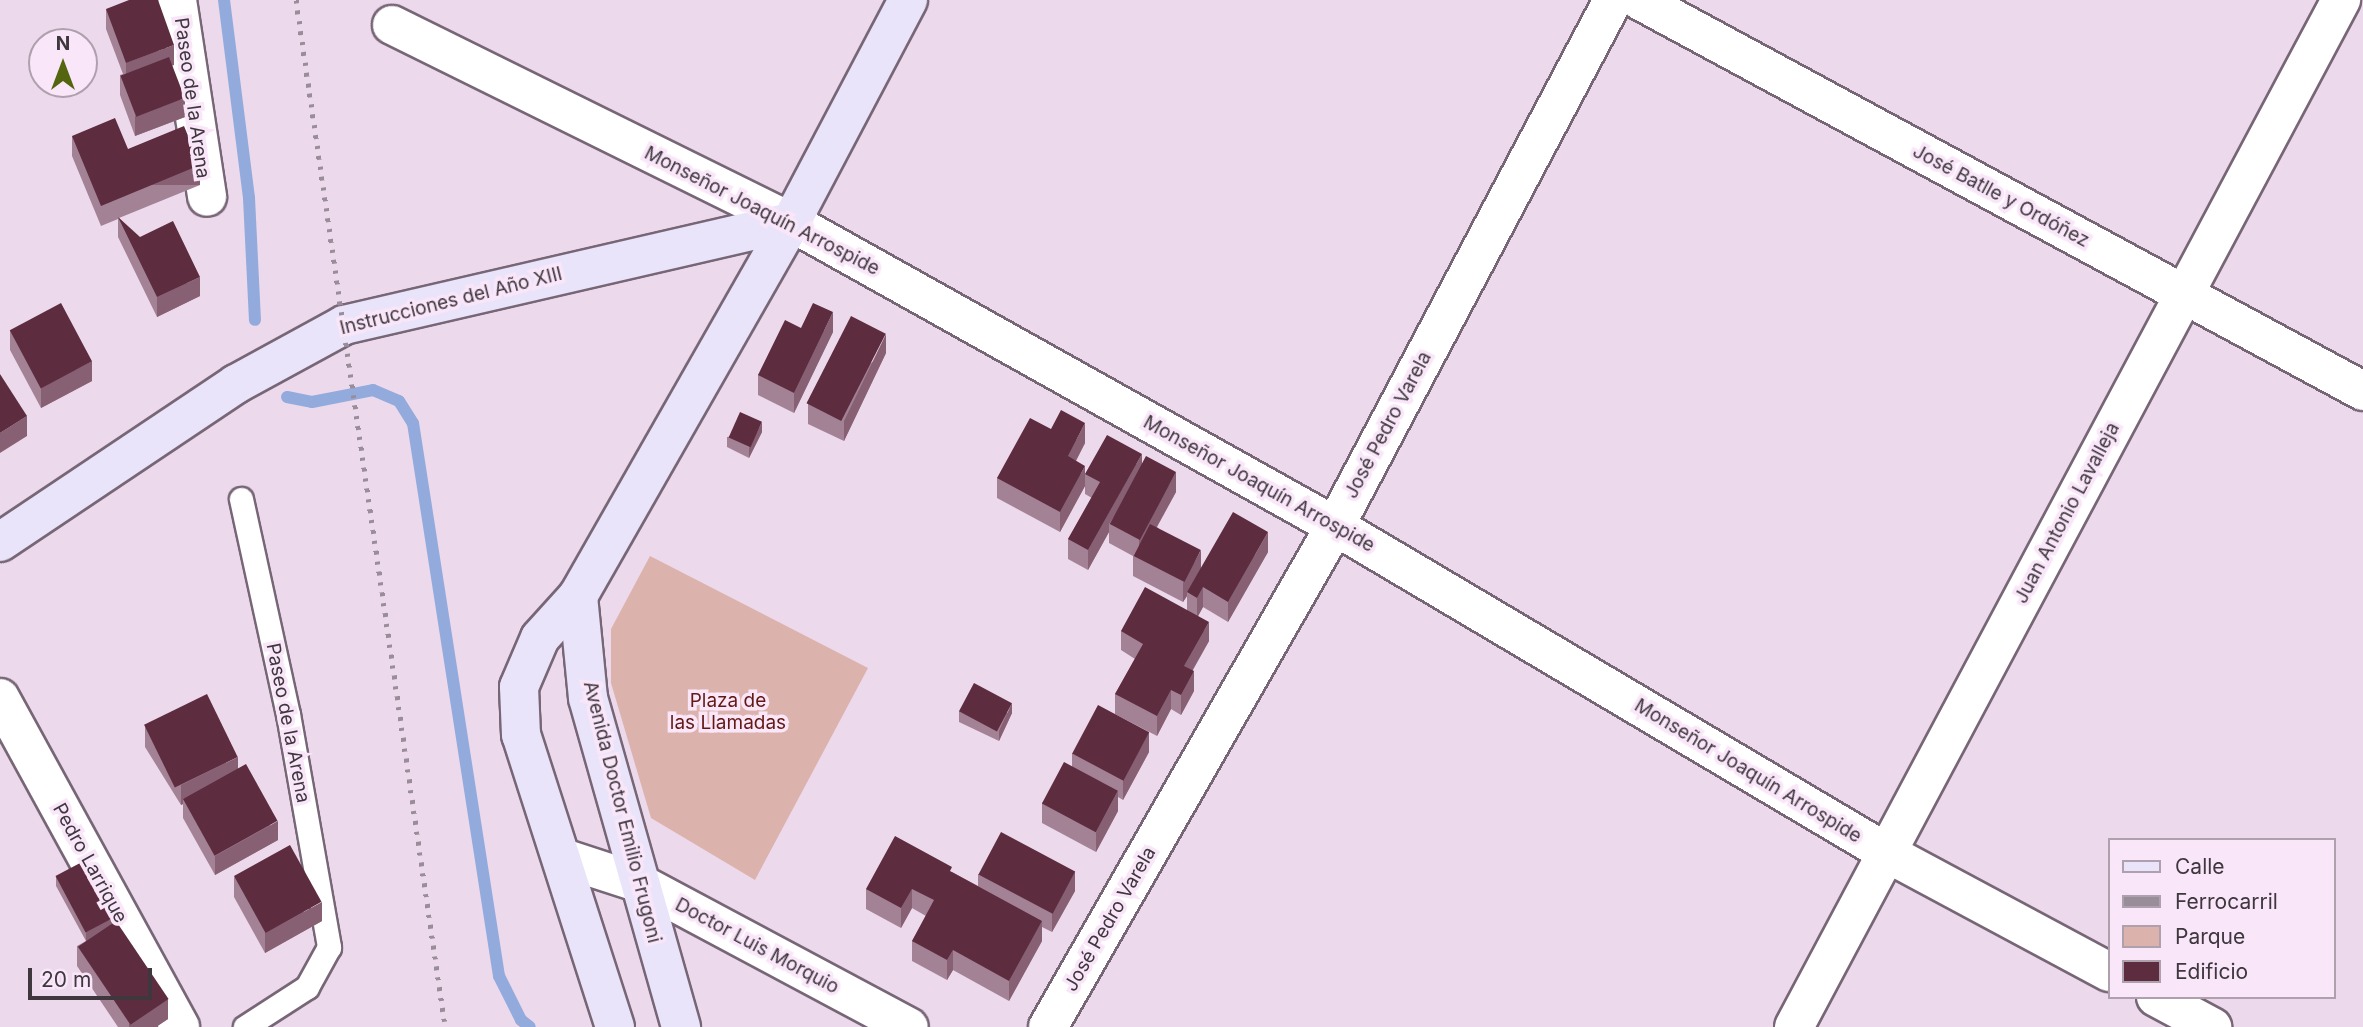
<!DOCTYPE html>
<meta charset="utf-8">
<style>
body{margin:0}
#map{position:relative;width:2363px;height:1027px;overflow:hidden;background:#ecd9ec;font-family:Inter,sans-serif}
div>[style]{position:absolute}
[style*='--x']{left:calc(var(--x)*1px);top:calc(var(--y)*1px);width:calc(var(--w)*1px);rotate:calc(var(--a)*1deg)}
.green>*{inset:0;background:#dcb2ac}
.stream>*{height:12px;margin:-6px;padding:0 6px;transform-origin:6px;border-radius:6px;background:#93abdc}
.roads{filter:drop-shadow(2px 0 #776676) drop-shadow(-2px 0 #776676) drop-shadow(0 2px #776676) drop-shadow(0 -2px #776676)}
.lane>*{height:23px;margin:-11.5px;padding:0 11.5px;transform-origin:11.5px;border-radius:11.5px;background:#fff}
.street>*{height:38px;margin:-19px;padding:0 19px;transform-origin:19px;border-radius:19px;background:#fff}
.secondary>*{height:38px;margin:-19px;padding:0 19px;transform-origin:19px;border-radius:19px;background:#e9e4fa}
.rail>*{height:5px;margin-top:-2.5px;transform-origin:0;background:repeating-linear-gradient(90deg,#9a8d9a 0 3.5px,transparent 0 10.5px)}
.wall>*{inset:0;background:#a48296}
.shaded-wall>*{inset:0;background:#886073;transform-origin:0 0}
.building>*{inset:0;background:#5d2c3f;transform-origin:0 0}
span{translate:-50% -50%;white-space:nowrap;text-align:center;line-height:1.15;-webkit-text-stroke:7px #fae6f9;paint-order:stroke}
.street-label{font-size:19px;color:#3e373e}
.park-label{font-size:19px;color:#621913}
.legend{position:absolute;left:2108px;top:838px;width:228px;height:161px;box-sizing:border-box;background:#fae6f9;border:2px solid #afa0ae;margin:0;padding:9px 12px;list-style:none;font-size:21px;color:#3e373e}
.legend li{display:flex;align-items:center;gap:14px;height:35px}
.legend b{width:35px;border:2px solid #afa0ae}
.north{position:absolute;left:28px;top:28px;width:70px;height:70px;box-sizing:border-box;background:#fae6f9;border:2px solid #afa0ae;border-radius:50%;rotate:0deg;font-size:19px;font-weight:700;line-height:28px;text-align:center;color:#3e373e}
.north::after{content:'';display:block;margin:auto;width:24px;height:32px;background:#53650f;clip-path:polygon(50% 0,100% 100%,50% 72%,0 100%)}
.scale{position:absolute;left:28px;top:968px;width:124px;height:32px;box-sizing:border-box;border:4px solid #3e373e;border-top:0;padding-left:9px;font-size:21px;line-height:24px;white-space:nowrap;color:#3e373e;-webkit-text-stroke:5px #fae6f9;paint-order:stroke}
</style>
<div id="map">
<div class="green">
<div style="clip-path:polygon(650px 556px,868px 668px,755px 880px,651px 818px,611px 683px,611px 629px)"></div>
</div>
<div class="stream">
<div style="--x:224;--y:0;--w:200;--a:82.8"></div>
<div style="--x:249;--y:198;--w:122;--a:87.2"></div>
<div style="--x:287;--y:397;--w:25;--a:11"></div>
<div style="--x:312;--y:402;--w:62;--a:-11.1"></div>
<div style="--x:373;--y:390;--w:28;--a:23"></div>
<div style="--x:399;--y:401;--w:26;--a:58"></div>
<div style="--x:413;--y:423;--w:560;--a:81.16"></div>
<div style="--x:499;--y:976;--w:49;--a:63.4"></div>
<div style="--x:521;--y:1020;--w:11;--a:38"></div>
</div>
<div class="roads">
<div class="lane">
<div style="--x:241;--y:499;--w:220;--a:77.7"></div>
<div style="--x:288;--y:714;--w:237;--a:80"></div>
<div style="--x:329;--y:947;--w:46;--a:118.8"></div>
<div style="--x:307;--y:987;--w:74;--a:147.2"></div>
</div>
<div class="street">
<div style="--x:177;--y:0;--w:199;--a:81.3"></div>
<div style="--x:1639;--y:0;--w:823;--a:28.37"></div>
<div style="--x:392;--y:25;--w:445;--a:26.3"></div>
<div style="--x:791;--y:222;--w:623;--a:29.2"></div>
<div style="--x:1335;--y:526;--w:642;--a:30.64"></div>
<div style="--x:1887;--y:853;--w:252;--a:28.2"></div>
<div style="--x:0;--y:698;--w:375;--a:61.3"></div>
<div style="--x:563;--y:858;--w:78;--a:18"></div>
<div style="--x:637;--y:882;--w:308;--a:28.1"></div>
<div style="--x:2156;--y:997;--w:64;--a:28.2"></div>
<div style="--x:1048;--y:1027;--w:577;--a:-60.19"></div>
<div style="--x:1335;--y:526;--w:595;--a:-62.14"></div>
<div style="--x:1794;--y:1027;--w:1164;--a:-61.96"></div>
</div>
<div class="secondary">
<div style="--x:0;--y:542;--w:284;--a:-33.8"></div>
<div style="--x:236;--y:384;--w:123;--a:-28.6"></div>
<div style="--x:344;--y:325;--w:459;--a:-13"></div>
<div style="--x:578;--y:596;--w:102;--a:84.4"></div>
<div style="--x:588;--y:698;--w:342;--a:74.2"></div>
<div style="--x:615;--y:1027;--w:307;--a:-107.8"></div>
<div style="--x:521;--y:735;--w:48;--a:-92.4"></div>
<div style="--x:519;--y:687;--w:53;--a:-66.8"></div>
<div style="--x:540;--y:638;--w:57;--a:-47.9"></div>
<div style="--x:578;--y:596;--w:430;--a:-60.3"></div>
<div style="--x:791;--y:222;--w:251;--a:-62.2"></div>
</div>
</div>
<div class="rail">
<div style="--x:296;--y:0;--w:1038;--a:81.74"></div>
</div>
<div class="wall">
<div style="clip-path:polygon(106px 9px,174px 65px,172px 65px,185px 117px,135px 136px,120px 95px,120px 75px,123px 74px,106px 29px)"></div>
<div style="clip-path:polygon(72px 136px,128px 149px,200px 185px,119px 218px,200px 296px,157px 317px,118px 237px,118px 219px,101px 226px,72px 156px)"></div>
<div style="clip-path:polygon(801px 328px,833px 332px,794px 413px,758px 395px,758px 375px)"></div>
<div style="clip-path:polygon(10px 330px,92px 381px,41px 408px,10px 350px)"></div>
<div style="clip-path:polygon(886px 353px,844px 441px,808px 424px,808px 404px)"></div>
<div style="clip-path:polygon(1051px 429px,1085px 443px,1076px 461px,1085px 486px,1060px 532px,997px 498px,997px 478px)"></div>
<div style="clip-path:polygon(762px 432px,749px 458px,727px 447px,727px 437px)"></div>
<div style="clip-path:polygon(1142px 463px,1176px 492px,1157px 527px,1201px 568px,1268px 552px,1228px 622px,1203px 607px,1198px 616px,1209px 641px,1193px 670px,1194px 691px,1181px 715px,1171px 709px,1157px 736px,1115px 714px,1115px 694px,1135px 659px,1121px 650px,1121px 631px,1187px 610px,1187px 596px,1183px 602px,1133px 576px,1133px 556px,1109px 543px,1109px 532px,1088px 570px,1068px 559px,1068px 539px,1092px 498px,1085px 494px,1085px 474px)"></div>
<div style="clip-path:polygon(959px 711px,1012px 713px,999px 741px,959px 722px)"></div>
<div style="clip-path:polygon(145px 727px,238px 768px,278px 840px,215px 875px,183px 818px,183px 804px,181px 805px,145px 747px)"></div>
<div style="clip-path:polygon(1149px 752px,1123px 800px,1118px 797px,1118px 811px,1096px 852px,1042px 823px,1042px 803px,1072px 767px,1072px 753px)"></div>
<div style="clip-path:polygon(952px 872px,978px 886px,978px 874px,1075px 891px,1052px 932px,1042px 927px,1042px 941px,1009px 1001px,953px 970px,947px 980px,912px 961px,912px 941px,926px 916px,912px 908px,901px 928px,866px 909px,866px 889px)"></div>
<div style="clip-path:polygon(56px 876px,112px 923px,168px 1019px,156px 1027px,118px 1027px,77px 966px,77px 946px,86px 941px,56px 886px)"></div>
<div style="clip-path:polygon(234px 877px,322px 921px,265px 953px,234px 897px)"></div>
</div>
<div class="shaded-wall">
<div style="clip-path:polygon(174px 45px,174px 65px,126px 83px,126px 63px)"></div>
<div style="clip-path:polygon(185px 98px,185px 117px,135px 136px,135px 116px)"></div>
<div style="left:200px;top:165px;width:20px;height:107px;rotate:90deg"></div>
<div style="clip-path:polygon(200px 277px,200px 296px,157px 317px,157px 297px)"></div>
<div style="clip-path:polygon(833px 312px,833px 332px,794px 413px,794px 393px)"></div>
<div style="clip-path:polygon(886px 334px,886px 353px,844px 441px,844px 421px)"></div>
<div style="clip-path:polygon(92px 361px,92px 381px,41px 408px,41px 388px)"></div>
<div style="clip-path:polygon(27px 416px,27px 436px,0 453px,0 433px)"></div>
<div style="clip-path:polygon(762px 422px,762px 432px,749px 458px,749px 448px)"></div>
<div style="clip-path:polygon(1085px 423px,1085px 443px,1068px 476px,1068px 456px)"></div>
<div style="clip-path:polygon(1142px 454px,1142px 474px,1109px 524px,1109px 532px,1088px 570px,1088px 550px)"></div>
<div style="clip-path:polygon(1085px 466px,1085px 486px,1060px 532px,1060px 512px)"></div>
<div style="clip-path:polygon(1176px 472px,1176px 492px,1139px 559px,1139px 539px)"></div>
<div style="clip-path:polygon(1268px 532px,1268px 552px,1228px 622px,1228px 602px)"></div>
<div style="clip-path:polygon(1201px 550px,1201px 569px,1187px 592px,1187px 596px,1183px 602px,1183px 583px)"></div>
<div style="clip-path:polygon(1203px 587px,1203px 607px,1197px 618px,1197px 598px)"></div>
<div style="clip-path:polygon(1209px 622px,1209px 641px,1184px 685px,1184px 666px)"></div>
<div style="clip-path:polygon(1194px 671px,1194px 691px,1181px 715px,1181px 695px)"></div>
<div style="clip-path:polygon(1171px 690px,1171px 709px,1157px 736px,1157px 716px)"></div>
<div style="clip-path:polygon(1012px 703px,1012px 713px,999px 741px,999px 731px)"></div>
<div style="clip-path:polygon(1149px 732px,1149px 752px,1123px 800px,1123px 780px)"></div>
<div style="clip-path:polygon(238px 757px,238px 777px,183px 799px,183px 804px,181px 805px,181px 785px)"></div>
<div style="clip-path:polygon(1118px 791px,1118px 811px,1096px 852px,1096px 832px)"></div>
<div style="clip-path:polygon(278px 821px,278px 840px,215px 875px,215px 856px)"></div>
<div style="clip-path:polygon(1075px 871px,1075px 891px,1052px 932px,1052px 913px)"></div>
<div style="clip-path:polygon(912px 889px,912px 908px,901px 928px,901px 908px)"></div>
<div style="clip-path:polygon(322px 902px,322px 921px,265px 953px,265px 933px)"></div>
<div style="clip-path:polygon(112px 918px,112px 928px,86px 942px,86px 932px)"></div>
<div style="clip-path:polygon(1042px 921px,1042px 941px,1009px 1001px,1009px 981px)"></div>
<div style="clip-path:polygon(953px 950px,953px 970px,947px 980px,947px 960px)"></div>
<div style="clip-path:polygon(168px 999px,168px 1019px,156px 1027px,129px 1027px,129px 1024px)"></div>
</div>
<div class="building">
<div style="clip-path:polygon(129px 0,158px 0,174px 45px,126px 63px,106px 9px)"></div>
<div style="left:169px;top:57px;width:44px;height:52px;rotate:69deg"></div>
<div style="clip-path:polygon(115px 118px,128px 149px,184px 126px,200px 165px,101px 206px,72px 136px)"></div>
<div style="clip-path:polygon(118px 217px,140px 237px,173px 221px,200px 277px,157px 297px)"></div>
<div style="left:61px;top:303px;width:66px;height:58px;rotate:62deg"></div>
<div style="clip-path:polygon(813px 303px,833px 312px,794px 393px,758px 375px,785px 320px,801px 328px)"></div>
<div style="left:851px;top:316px;width:39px;height:98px;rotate:27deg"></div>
<div style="clip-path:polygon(0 374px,27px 416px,0 433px)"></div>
<div style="clip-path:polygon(1061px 410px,1085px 423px,1068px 456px,1085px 466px,1060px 512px,997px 478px,1030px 418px,1051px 429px)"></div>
<div style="left:740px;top:412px;width:24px;height:28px;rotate:24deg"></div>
<div style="clip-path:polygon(1107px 435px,1142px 454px,1088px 550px,1068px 539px,1100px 482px,1085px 474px)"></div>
<div style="left:1146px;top:456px;width:34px;height:77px;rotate:28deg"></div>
<div style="clip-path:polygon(1233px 512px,1268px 532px,1228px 602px,1203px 587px,1197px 598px,1187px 592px)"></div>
<div style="left:1150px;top:524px;width:57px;height:36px;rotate:27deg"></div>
<div style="clip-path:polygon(1145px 587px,1209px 622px,1184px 666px,1194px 671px,1181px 695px,1171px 690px,1157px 716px,1115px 694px,1143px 644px,1121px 631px)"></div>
<div style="left:974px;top:683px;width:43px;height:32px;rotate:28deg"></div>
<div style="left:207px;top:694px;width:70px;height:70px;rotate:64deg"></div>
<div style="left:1098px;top:705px;width:58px;height:55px;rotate:28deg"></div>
<div style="left:1064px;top:762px;width:61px;height:47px;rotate:28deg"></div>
<div style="left:246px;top:764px;width:65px;height:72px;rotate:61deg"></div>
<div style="left:1001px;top:832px;width:84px;height:48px;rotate:28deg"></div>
<div style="clip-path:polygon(895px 836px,952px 867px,950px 871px,1042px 921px,1009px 981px,953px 950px,947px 960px,912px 941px,934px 900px,912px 889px,901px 908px,866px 889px)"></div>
<div style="left:290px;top:845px;width:65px;height:64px;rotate:61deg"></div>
<div style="left:82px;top:862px;width:64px;height:30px;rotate:62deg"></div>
<div style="left:116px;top:921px;width:94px;height:46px;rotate:56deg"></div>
</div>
<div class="street-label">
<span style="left:192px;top:98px;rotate:82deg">Paseo de la Arena</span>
<span style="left:2001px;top:196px;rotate:28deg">José Batlle y Ordóñez</span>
<span style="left:762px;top:211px;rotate:27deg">Monseñor Joaquín Arrospide</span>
<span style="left:451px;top:301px;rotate:-14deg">Instrucciones del Año XIII</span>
<span style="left:1388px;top:425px;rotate:-62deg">José Pedro Varela</span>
<span style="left:1259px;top:484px;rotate:29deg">Monseñor Joaquín Arrospide</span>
<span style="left:2067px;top:513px;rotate:-62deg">Juan Antonio Lavalleja</span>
<span style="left:288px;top:723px;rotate:79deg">Paseo de la Arena</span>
<span style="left:1748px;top:771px;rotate:31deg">Monseñor Joaquín Arrospide</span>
<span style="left:622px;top:812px;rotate:76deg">Avenida Doctor Emilio Frugoni</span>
<span style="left:90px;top:863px;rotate:61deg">Pedro Larrique</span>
<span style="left:1110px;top:919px;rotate:-60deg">José Pedro Varela</span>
<span style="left:757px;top:946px;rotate:28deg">Doctor Luis Morquio</span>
</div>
<div class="park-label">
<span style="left:728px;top:712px">Plaza de<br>las Llamadas</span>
</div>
<ul class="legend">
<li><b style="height:9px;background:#e9e4fa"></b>Calle</li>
<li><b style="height:9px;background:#9a8d9a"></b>Ferrocarril</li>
<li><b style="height:19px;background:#dcb2ac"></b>Parque</li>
<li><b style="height:19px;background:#5d2c3f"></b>Edificio</li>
</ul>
<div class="north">N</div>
<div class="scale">20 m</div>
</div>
